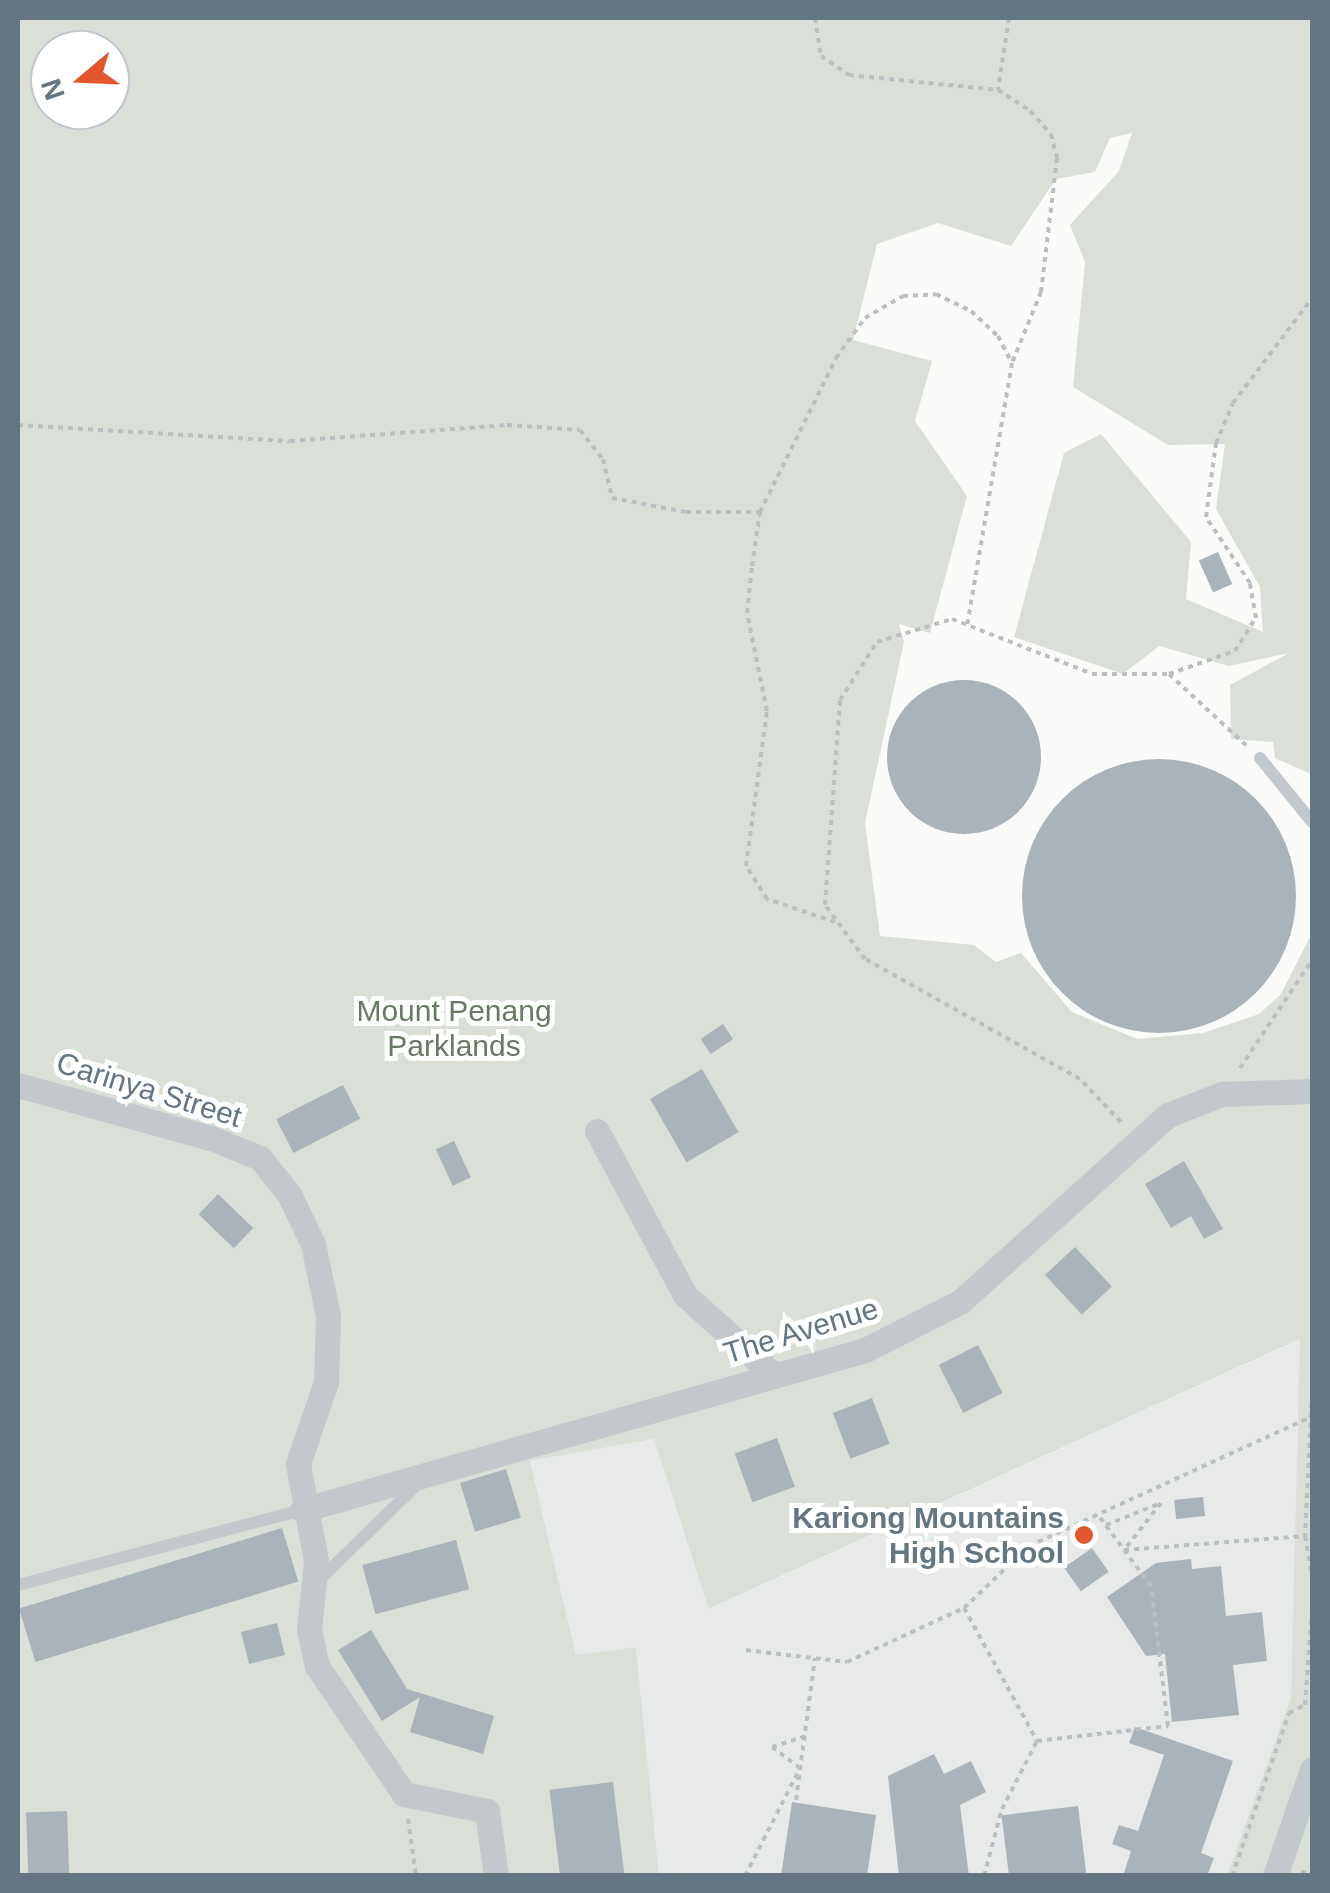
<!DOCTYPE html>
<style>
body{margin:0}
#map{position:relative;width:1330px;height:1893px;overflow:hidden;background:#fafaf8;font-family:Arial,sans-serif}
div>[style]{position:absolute}
[style*='--x']{left:calc(var(--x)*1px);top:calc(var(--y)*1px);width:calc(var(--w)*1px);rotate:calc(var(--a)*1deg)}
.built>*{inset:0;background:#e8e9e9}
.green>*{inset:0;background:#dadfd7}
.building>*{inset:0;background:#aab3b9;transform-origin:0 0}
.round{border-radius:50%}
.path>*{height:4px;margin-top:-2px;transform-origin:0;background:repeating-linear-gradient(90deg,#bbbfc2 0 5px,transparent 0 10px)}
.lane>*{height:12px;margin:-6px;padding:0 6px;transform-origin:6px;border-radius:6px;background:#c3c8cc}
.street>*{height:25px;margin:-12.5px;padding:0 12.5px;transform-origin:12.5px;border-radius:12.5px;background:#c3c8cc}
.dots>*{width:28px;height:28px;translate:-50% -50%;box-sizing:border-box;border:5px solid #fff;border-radius:50%}
span{translate:-50% -50%;white-space:nowrap;text-align:center;line-height:1.15;-webkit-text-stroke:10px #fff;paint-order:stroke}
.park-label{font-size:30px;color:#687a64}
.street-label{font-size:30px;color:#657683}
.poi-label{font-size:30px;color:#657683;font-weight:700}
.right{translate:-100% -50%;text-align:right}
.frame{position:absolute;inset:0;border:20px solid #657683;pointer-events:none}
.north{position:absolute;left:30px;top:30px;width:100px;height:100px;box-sizing:border-box;background:#fff;border:2px solid #c1c8cd;border-radius:50%;rotate:251deg;font-size:28px;font-weight:700;line-height:40px;text-align:center;color:#657683}
.north::after{content:'';display:block;margin:auto;width:35px;height:45px;background:#e4572e;clip-path:polygon(50% 0,100% 100%,50% 72%,0 100%)}
</style>
<div id="map">
<div class="built">
<div style="clip-path:polygon(1301px 1339px,1291px 1697px,1227px 1875px,659px 1875px,636px 1647px,576px 1655px,530px 1461px,654px 1439px,710px 1609px)"></div>
</div>
<div class="green">
<div style="clip-path:polygon(evenodd,18px 18px,1312px 18px,1311px 774px,1275px 758px,1273px 742px,1231px 739px,1230px 685px,1289px 653px,1229px 666px,1159px 646px,1123px 674px,1014px 637px,1064px 453px,1101px 434px,1191px 542px,1186px 599px,1263px 632px,1260px 587px,1216px 509px,1225px 444px,1168px 445px,1073px 387px,1085px 262px,1070px 225px,1119px 171px,1132px 133px,1110px 138px,1095px 172px,1056px 179px,1011px 246px,938px 223px,877px 244px,853px 340px,932px 361px,915px 421px,967px 496px,930px 633px,899px 624px,904px 642px,865px 823px,880px 936px,974px 945px,996px 962px,1021px 953px,1072px 1012px,1137px 1039px,1203px 1033px,1259px 1014px,1281px 994px,1312px 933px,1312px 1875px,1227px 1875px,1291px 1697px,1300px 1339px,709px 1609px,654px 1439px,530px 1461px,576px 1655px,636px 1647px,659px 1875px,18px 1875px,18px 18px,50px 50px,110px 50px,110px 110px,50px 110px,50px 50px)"></div>
</div>
<div class="building">
<div style="left:1218px;top:552px;width:35px;height:21px;rotate:66deg"></div>
<div class="round" style="left:887px;top:680px;width:154px;height:154px"></div>
<div class="round" style="left:1022px;top:759px;width:274px;height:274px"></div>
<div style="left:723px;top:1024px;width:18px;height:27px;rotate:56deg"></div>
<div style="left:702px;top:1069px;width:73px;height:60px;rotate:60deg"></div>
<div style="left:343px;top:1085px;width:38px;height:75px;rotate:63deg"></div>
<div style="left:454px;top:1141px;width:40px;height:20px;rotate:65deg"></div>
<div style="clip-path:polygon(1184px 1161px,1223px 1229px,1204px 1239px,1191px 1216px,1171px 1228px,1145px 1184px)"></div>
<div style="left:218px;top:1194px;width:49px;height:28px;rotate:44deg"></div>
<div style="left:1075px;top:1247px;width:54px;height:41px;rotate:47deg"></div>
<div style="left:978px;top:1345px;width:54px;height:44px;rotate:63deg"></div>
<div style="left:872px;top:1398px;width:49px;height:42px;rotate:69deg"></div>
<div style="left:777px;top:1438px;width:52px;height:45px;rotate:70deg"></div>
<div style="left:506px;top:1469px;width:51px;height:48px;rotate:73deg"></div>
<div style="left:1203px;top:1497px;width:19px;height:29px;rotate:84deg"></div>
<div style="left:282px;top:1528px;width:56px;height:275px;rotate:73deg"></div>
<div style="left:456px;top:1540px;width:51px;height:97px;rotate:75deg"></div>
<div style="left:1092px;top:1548px;width:29px;height:34px;rotate:55deg"></div>
<div style="clip-path:polygon(1191px 1559px,1192px 1569px,1221px 1566px,1226px 1616px,1262px 1612px,1267px 1661px,1233px 1665px,1239px 1715px,1172px 1722px,1165px 1654px,1146px 1656px,1107px 1597px,1156px 1563px)"></div>
<div style="left:277px;top:1623px;width:33px;height:37px;rotate:76deg"></div>
<div style="clip-path:polygon(371px 1630px,407px 1689px,494px 1716px,483px 1754px,410px 1732px,420px 1697px,382px 1721px,338px 1650px)"></div>
<div style="clip-path:polygon(1135px 1727px,1233px 1761px,1201px 1853px,1214px 1858px,1207px 1876px,1123px 1876px,1131px 1851px,1112px 1844px,1119px 1825px,1138px 1831px,1164px 1755px,1129px 1743px)"></div>
<div style="clip-path:polygon(934px 1754px,944px 1774px,971px 1761px,986px 1792px,960px 1805px,969px 1876px,899px 1876px,888px 1776px)"></div>
<div style="left:613px;top:1782px;width:95px;height:64px;rotate:83deg"></div>
<div style="clip-path:polygon(792px 1802px,876px 1815px,867px 1876px,781px 1876px)"></div>
<div style="left:1078px;top:1806px;width:70px;height:77px;rotate:83deg"></div>
<div style="left:67px;top:1811px;width:65px;height:41px;rotate:88deg"></div>
</div>
<div class="path">
<div style="--x:815;--y:18;--w:38;--a:81"></div>
<div style="--x:821;--y:56;--w:34;--a:34"></div>
<div style="--x:849;--y:75;--w:150;--a:5.7"></div>
<div style="--x:1009;--y:18;--w:73;--a:98.7"></div>
<div style="--x:998;--y:90;--w:38;--a:33"></div>
<div style="--x:1030;--y:111;--w:31;--a:48"></div>
<div style="--x:1051;--y:134;--w:25;--a:76"></div>
<div style="--x:1057;--y:158;--w:135;--a:96.8"></div>
<div style="--x:1041;--y:292;--w:77;--a:112.2"></div>
<div style="--x:18;--y:425;--w:272;--a:3.4"></div>
<div style="--x:290;--y:441;--w:218;--a:-4.2"></div>
<div style="--x:507;--y:425;--w:73;--a:3.9"></div>
<div style="--x:580;--y:430;--w:37;--a:52"></div>
<div style="--x:603;--y:459;--w:40;--a:77"></div>
<div style="--x:612;--y:498;--w:75;--a:10.7"></div>
<div style="--x:686;--y:512;--w:74;--a:0"></div>
<div style="--x:1169;--y:674;--w:109;--a:42.8"></div>
<div style="--x:835;--y:922;--w:72;--a:-161.3"></div>
<div style="--x:767;--y:899;--w:39;--a:-122"></div>
<div style="--x:746;--y:866;--w:156;--a:-82.3"></div>
<div style="--x:767;--y:711;--w:100;--a:-101.5"></div>
<div style="--x:747;--y:613;--w:47;--a:-83.9"></div>
<div style="--x:752;--y:566;--w:55;--a:-81.6"></div>
<div style="--x:760;--y:512;--w:172;--a:-63.7"></div>
<div style="--x:836;--y:358;--w:49;--a:-54.1"></div>
<div style="--x:865;--y:318;--w:44;--a:-30.1"></div>
<div style="--x:903;--y:296;--w:33;--a:-3"></div>
<div style="--x:936;--y:294;--w:39;--a:26"></div>
<div style="--x:971;--y:311;--w:37;--a:43"></div>
<div style="--x:998;--y:336;--w:30;--a:63"></div>
<div style="--x:1012;--y:363;--w:267;--a:99.7"></div>
<div style="--x:1240;--y:1068;--w:130;--a:-56.3"></div>
<div style="--x:1121;--y:1122;--w:59;--a:-133.6"></div>
<div style="--x:1080;--y:1079;--w:246;--a:-150.8"></div>
<div style="--x:865;--y:959;--w:67;--a:-126.5"></div>
<div style="--x:825;--y:905;--w:206;--a:-85.8"></div>
<div style="--x:840;--y:700;--w:69;--a:-57.5"></div>
<div style="--x:877;--y:642;--w:78;--a:-17"></div>
<div style="--x:952;--y:619;--w:150;--a:21.4"></div>
<div style="--x:1092;--y:674;--w:77;--a:0"></div>
<div style="--x:1169;--y:674;--w:70;--a:-19.2"></div>
<div style="--x:1235;--y:651;--w:39;--a:-58"></div>
<div style="--x:1256;--y:618;--w:36;--a:-100"></div>
<div style="--x:1250;--y:583;--w:79;--a:-123.7"></div>
<div style="--x:1206;--y:517;--w:75;--a:-82.3"></div>
<div style="--x:1216;--y:443;--w:43;--a:-67"></div>
<div style="--x:1233;--y:403;--w:131;--a:-53"></div>
<div style="--x:1312;--y:1393;--w:143;--a:92.8"></div>
<div style="--x:1305;--y:1536;--w:39;--a:80"></div>
<div style="--x:1106;--y:1525;--w:59;--a:-21.8"></div>
<div style="--x:1161;--y:1503;--w:60;--a:128.2"></div>
<div style="--x:1124;--y:1550;--w:182;--a:-4.4"></div>
<div style="--x:964;--y:1608;--w:152;--a:61.2"></div>
<div style="--x:1037;--y:1741;--w:132;--a:-6.5"></div>
<div style="--x:1168;--y:1726;--w:141;--a:-96.9"></div>
<div style="--x:1151;--y:1586;--w:89;--a:-126.7"></div>
<div style="--x:746;--y:1650;--w:102;--a:6.8"></div>
<div style="--x:847;--y:1662;--w:129;--a:-24.8"></div>
<div style="--x:964;--y:1608;--w:90;--a:-43.6"></div>
<div style="--x:1029;--y:1546;--w:310;--a:-24.6"></div>
<div style="--x:796;--y:1800;--w:143;--a:-82.4"></div>
<div style="--x:408;--y:1819;--w:58;--a:82"></div>
<div style="--x:1301;--y:1872;--w:11;--a:5"></div>
<div style="--x:745;--y:1876;--w:121;--a:-63"></div>
<div style="--x:800;--y:1768;--w:35;--a:-143"></div>
<div style="--x:772;--y:1747;--w:35;--a:-18"></div>
<div style="--x:984;--y:1876;--w:69;--a:-75"></div>
<div style="--x:1002;--y:1809;--w:76;--a:-62.8"></div>
<div style="--x:1232;--y:1876;--w:173;--a:-70.7"></div>
<div style="--x:1289;--y:1713;--w:18;--a:-27"></div>
<div style="--x:1305;--y:1705;--w:95;--a:-85.8"></div>
</div>
<div class="lane">
<div style="--x:1260;--y:758;--w:82;--a:50.9"></div>
<div style="--x:316;--y:1583;--w:145;--a:-44.2"></div>
<div style="--x:18;--y:1585;--w:294;--a:-14.8"></div>
</div>
<div class="street">
<div style="--x:18;--y:1085;--w:200;--a:15.4"></div>
<div style="--x:211;--y:1138;--w:53;--a:22.2"></div>
<div style="--x:260;--y:1158;--w:46;--a:51.1"></div>
<div style="--x:289;--y:1194;--w:55;--a:64.4"></div>
<div style="--x:313;--y:1244;--w:74;--a:78.2"></div>
<div style="--x:328;--y:1316;--w:66;--a:91.7"></div>
<div style="--x:326;--y:1382;--w:87;--a:108.9"></div>
<div style="--x:298;--y:1464;--w:99;--a:79.5"></div>
<div style="--x:316;--y:1561;--w:68;--a:95.9"></div>
<div style="--x:309;--y:1629;--w:38;--a:78"></div>
<div style="--x:317;--y:1666;--w:155;--a:55.8"></div>
<div style="--x:404;--y:1794;--w:85;--a:11.6"></div>
<div style="--x:487;--y:1811;--w:66;--a:82.1"></div>
<div style="--x:597;--y:1131;--w:186;--a:61.8"></div>
<div style="--x:685;--y:1295;--w:121;--a:42"></div>
<div style="--x:302;--y:1510;--w:585;--a:-15.86"></div>
<div style="--x:865;--y:1350;--w:106;--a:-26.8"></div>
<div style="--x:960;--y:1302;--w:280;--a:-42"></div>
<div style="--x:1168;--y:1115;--w:58;--a:-21.3"></div>
<div style="--x:1222;--y:1094;--w:90;--a:-1.9"></div>
<div style="--x:1275;--y:1876;--w:113;--a:-70.9"></div>
</div>
<div class="dots">
<div style="left:1084px;top:1535px;background:#e4572e"></div>
</div>
<div class="park-label">
<span style="left:454px;top:1028px">Mount Penang<br>Parklands</span>
</div>
<div class="street-label">
<span style="left:149px;top:1090px;rotate:17deg">Carinya Street</span>
<span style="left:801px;top:1331px;rotate:-17deg">The Avenue</span>
</div>
<div class="poi-label">
<span class="right" style="left:1064px;top:1535px">Kariong Mountains<br>High School</span>
</div>
<div class="frame"></div>
<div class="north">N</div>
</div>
